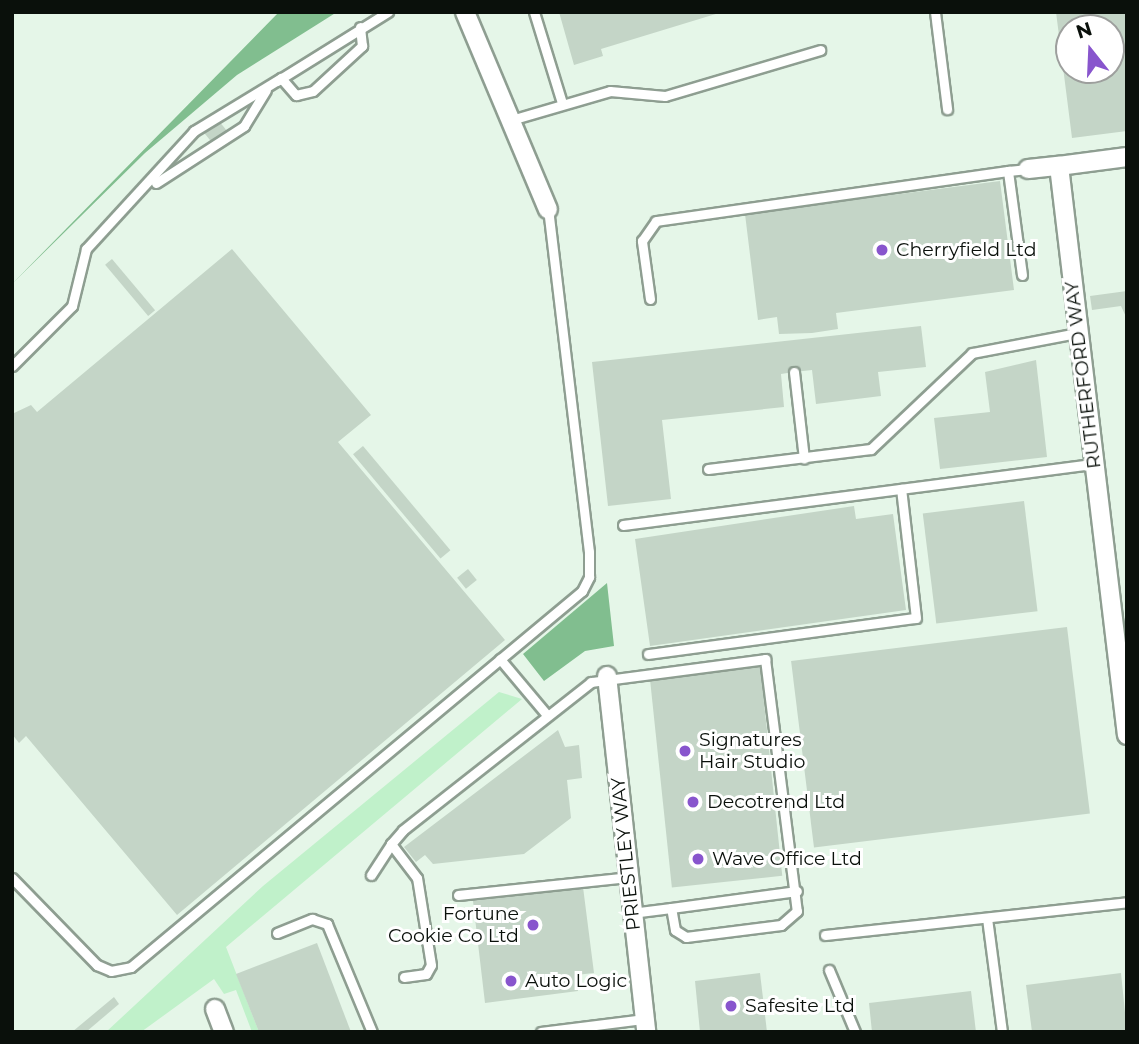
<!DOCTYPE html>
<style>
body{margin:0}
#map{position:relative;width:1139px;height:1044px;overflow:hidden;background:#e5f6e8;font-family:Montserrat,sans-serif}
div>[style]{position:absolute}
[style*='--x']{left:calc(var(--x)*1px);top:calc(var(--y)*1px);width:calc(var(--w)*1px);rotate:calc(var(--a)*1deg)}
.green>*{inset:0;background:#c0f1ca}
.forest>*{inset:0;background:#81be8f}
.building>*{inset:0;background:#c4d5c7;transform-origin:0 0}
.roads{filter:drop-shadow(2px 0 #8e9e91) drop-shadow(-2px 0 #8e9e91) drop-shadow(0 2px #8e9e91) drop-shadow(0 -2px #8e9e91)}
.lane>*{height:9px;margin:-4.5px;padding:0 4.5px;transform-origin:4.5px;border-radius:4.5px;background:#fff}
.street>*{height:18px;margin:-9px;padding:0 9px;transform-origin:9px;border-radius:9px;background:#fff}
.dots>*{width:19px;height:19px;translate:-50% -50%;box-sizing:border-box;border:4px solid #fff;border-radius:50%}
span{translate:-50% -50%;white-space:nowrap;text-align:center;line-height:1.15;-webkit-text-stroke:6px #fff;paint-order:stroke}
.poi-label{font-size:19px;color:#0a100b}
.left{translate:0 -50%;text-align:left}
.right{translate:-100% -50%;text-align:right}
.street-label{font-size:19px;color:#0a100b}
.frame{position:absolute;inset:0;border:14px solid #0a100b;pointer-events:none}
.north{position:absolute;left:1055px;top:14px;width:70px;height:70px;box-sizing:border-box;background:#fff;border:2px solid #9d9f9d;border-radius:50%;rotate:342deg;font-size:19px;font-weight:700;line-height:28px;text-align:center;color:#0a100b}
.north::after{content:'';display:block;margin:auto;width:24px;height:32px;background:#8855cd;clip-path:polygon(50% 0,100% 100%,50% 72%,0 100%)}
</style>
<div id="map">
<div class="green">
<div style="clip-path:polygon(499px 692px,522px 699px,226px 947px,259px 1032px,252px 1032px,236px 990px,224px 994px,214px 979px,141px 1032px,106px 1032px,263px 886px)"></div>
</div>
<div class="forest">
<div style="clip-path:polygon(337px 12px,237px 75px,145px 153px,12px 284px,278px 13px)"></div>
<div style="clip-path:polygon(607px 583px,614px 646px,585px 651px,544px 681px,523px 654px)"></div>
</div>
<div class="building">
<div style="clip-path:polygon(559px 12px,719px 12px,719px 13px,601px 49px,603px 56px,574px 65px)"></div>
<div style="clip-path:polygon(evenodd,1056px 12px,1127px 12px,1127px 131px,1072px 138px,1056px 12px,1069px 28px,1111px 28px,1111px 70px,1069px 70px,1069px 28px)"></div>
<div style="left:219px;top:121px;width:14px;height:19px;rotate:51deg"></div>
<div style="clip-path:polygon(1000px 181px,1014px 290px,836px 313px,838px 329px,812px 333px,779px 334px,777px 317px,758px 320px,745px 214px)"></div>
<div style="clip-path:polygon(232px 249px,371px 415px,338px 442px,505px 640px,177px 915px,26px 736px,19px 743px,12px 734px,12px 414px,31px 405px,37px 412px)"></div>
<div style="left:112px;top:259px;width:67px;height:9px;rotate:50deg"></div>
<div style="clip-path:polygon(1127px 291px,1127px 319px,1121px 306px,1092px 310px,1090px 296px)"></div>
<div style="clip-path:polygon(921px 326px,926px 367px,878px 372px,881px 396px,816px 404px,812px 370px,794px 372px,781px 374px,784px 407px,662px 420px,671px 499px,608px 506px,592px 362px)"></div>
<div style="clip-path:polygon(1036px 360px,1047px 457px,940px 469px,934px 418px,990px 412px,985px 372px)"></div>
<div style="left:363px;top:446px;width:136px;height:13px;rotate:50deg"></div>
<div style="left:1024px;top:501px;width:111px;height:102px;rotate:83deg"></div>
<div style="clip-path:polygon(854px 506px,856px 519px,893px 514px,906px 610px,650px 646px,635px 539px)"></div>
<div style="left:468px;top:569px;width:14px;height:14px;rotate:51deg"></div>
<div style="left:1067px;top:627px;width:188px;height:278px;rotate:83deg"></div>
<div style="left:760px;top:664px;width:213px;height:111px;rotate:84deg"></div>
<div style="clip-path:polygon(558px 730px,565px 747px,579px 745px,582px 778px,567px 780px,571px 818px,524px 854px,433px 864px,425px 855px,416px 862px,404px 847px)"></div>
<div style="clip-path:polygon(583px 887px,594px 973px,576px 975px,578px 991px,485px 1003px,473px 901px)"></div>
<div style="clip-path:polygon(317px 943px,351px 1032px,259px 1032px,236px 974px)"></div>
<div style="clip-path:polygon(760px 973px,767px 1032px,700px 1032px,695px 981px)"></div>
<div style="clip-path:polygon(1121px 973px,1127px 1032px,1032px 1032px,1026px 985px)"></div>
<div style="clip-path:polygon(971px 991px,976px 1032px,872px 1032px,869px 1003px)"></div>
<div style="clip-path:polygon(114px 997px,119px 1004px,86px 1032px,72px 1032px)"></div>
</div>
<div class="roads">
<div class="lane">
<div style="--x:534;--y:12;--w:95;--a:72.9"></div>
<div style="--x:935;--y:12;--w:98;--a:82.9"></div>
<div style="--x:281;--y:78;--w:23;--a:49"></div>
<div style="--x:296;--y:95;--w:17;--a:-13"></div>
<div style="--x:313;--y:91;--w:67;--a:-42.6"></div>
<div style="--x:362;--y:46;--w:19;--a:-96"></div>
<div style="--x:277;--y:81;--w:131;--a:-31.9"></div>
<div style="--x:511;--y:120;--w:103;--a:-16.3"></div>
<div style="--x:610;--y:91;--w:55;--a:5.2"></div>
<div style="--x:665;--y:96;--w:162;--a:-16.5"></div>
<div style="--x:156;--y:183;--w:105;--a:-32.9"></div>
<div style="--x:244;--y:126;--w:42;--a:-58.6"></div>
<div style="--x:1022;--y:275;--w:105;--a:-97.7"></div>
<div style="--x:1008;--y:171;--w:20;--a:-6"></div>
<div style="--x:650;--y:299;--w:59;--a:-97.9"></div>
<div style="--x:642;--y:241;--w:24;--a:-55"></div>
<div style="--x:656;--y:221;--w:356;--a:-8.1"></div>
<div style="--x:12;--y:366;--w:85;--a:-45"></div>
<div style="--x:72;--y:306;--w:59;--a:-76.2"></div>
<div style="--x:86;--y:249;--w:160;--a:-47.5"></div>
<div style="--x:194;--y:131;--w:102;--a:-31.3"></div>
<div style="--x:794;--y:372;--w:87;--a:83.4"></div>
<div style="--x:708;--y:469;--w:164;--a:-7"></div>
<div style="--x:871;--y:449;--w:139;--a:-43.5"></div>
<div style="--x:972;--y:353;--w:107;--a:-10.8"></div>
<div style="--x:623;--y:525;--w:475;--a:-7.4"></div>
<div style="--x:648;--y:654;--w:270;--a:-7.7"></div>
<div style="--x:916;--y:618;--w:130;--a:-96.6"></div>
<div style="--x:500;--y:659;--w:73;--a:50"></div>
<div style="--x:371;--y:875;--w:37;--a:-57"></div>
<div style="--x:12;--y:878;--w:122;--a:45.7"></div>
<div style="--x:97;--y:965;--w:15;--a:23"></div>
<div style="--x:111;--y:971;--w:20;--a:-11"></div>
<div style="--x:131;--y:967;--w:587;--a:-39.82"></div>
<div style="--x:582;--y:591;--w:16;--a:-63"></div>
<div style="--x:589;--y:577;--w:25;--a:-90"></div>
<div style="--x:589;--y:552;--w:345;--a:-96.8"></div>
<div style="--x:458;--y:895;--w:171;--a:-6"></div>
<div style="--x:671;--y:908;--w:127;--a:-7.7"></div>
<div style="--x:987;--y:918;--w:115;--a:82.5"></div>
<div style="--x:277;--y:933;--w:38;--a:-22"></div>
<div style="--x:312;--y:919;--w:16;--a:18"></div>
<div style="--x:327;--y:924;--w:117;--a:67.4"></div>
<div style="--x:825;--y:935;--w:304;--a:-6.2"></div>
<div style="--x:829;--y:970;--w:67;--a:67.2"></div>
<div style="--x:404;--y:977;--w:22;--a:-8"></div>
<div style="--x:426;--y:974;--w:10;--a:-61"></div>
<div style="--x:431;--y:965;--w:88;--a:-99.1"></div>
<div style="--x:417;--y:878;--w:43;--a:-127.4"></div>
<div style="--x:391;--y:844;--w:18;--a:-49"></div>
<div style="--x:403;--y:830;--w:239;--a:-38.2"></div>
<div style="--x:591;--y:682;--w:176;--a:-7.5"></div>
<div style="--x:765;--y:659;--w:254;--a:82.8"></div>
<div style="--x:797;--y:911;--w:21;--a:139"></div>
<div style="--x:781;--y:925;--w:96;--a:172.8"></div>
<div style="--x:686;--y:937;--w:13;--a:-148"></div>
<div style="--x:675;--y:930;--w:22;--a:-100"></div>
<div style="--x:671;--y:908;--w:40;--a:172.9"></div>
<div style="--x:541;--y:1032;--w:104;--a:-7.2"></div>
</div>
<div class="street">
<div style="--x:465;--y:12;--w:214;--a:67.2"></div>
<div style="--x:1127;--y:157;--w:69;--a:172.5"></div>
<div style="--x:1059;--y:166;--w:573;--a:83.19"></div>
<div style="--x:1028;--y:169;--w:31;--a:-6"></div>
<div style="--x:607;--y:676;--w:358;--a:83.7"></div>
<div style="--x:215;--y:1009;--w:25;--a:69"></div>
</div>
</div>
<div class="dots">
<div style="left:882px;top:250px;background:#8855cd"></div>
<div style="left:685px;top:751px;background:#8855cd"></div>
<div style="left:693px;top:802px;background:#8855cd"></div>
<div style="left:698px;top:859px;background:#8855cd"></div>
<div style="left:533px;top:925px;background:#8855cd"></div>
<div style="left:511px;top:981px;background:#8855cd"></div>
<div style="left:731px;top:1006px;background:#8855cd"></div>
</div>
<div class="poi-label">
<span class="left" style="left:896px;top:250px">Cherryfield Ltd</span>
<span class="left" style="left:699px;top:751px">Signatures<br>Hair Studio</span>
<span class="left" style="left:707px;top:802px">Decotrend Ltd</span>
<span class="left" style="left:712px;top:859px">Wave Office Ltd</span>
<span class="right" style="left:519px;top:925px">Fortune<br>Cookie Co Ltd</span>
<span class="left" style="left:525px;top:981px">Auto Logic</span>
<span class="left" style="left:745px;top:1006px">Safesite Ltd</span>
</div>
<div class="street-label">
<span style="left:1083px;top:375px;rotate:-97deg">RUTHERFORD WAY</span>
<span style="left:626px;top:854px;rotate:-96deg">PRIESTLEY WAY</span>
</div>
<div class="frame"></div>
<div class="north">N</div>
</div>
